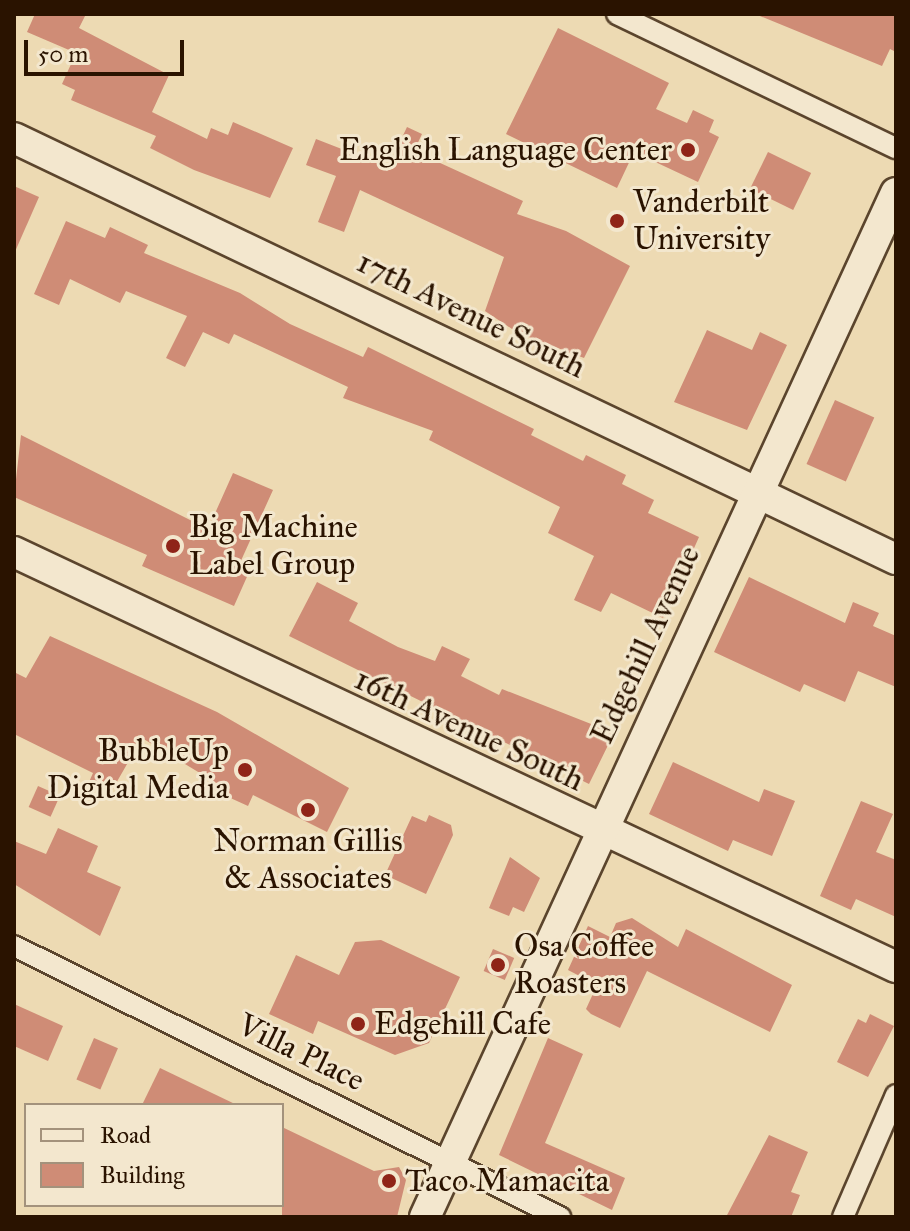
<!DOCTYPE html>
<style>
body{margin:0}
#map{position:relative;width:910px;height:1231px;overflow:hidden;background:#eddab3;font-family:"IM FELL Great Primer",serif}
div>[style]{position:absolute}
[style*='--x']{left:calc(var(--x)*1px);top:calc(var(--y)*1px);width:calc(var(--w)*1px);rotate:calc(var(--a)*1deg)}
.building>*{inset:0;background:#cf8c76;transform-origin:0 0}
.roads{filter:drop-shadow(2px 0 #5b452d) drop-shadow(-2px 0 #5b452d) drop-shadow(0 2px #5b452d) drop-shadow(0 -2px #5b452d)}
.street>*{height:20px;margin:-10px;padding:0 10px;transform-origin:10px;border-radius:10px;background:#f3e7ce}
.secondary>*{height:30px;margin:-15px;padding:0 15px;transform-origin:15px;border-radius:15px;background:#f3e7ce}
.dots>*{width:22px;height:22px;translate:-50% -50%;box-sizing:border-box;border:4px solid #f3e7ce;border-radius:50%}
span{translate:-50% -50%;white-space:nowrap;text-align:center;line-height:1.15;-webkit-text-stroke:6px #f3e7ce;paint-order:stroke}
.poi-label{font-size:32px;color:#2a1300}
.right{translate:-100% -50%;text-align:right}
.left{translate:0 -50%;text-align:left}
.street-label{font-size:32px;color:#2a1300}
.frame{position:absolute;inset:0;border:16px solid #2a1300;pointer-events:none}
.legend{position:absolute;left:24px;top:1103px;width:260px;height:104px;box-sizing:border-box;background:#f3e7ce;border:2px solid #a3927c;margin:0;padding:10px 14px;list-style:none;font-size:24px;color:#2a1300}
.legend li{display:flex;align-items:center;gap:16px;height:40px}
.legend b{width:40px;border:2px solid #a3927c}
.scale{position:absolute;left:24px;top:40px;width:160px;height:36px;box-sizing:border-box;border:4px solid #2a1300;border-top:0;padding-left:10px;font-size:24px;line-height:28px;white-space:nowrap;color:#2a1300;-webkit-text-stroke:6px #f3e7ce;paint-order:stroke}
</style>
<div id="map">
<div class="building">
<div style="clip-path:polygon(35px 14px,86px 14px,79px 28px,169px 75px,152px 112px,207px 139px,211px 128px,228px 135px,233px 122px,293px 148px,270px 198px,194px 170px,150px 148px,156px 136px,71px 100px,75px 90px,62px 84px,76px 53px,27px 32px)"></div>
<div style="clip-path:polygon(755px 14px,896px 14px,896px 52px,890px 49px,882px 66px)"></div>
<div style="clip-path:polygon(558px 28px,669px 83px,656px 109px,687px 123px,693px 110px,714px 120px,709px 132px,719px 137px,698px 182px,634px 152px,617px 188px,506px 134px)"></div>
<div style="clip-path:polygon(407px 127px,422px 134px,414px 151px,523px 201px,517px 214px,566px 231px,630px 266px,584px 358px,518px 333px,485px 311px,504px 257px,360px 190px,344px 232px,318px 222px,336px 176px,306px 165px,316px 139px,388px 167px)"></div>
<div style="left:768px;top:152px;width:48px;height:41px;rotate:26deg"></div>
<div style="clip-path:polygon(14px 186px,39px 197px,14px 254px)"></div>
<div style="clip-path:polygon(66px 221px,105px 238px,110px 227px,148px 245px,144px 253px,240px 293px,290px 324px,363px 357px,368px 347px,534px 429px,531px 435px,583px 461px,586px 455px,626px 475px,622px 484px,654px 500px,648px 513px,699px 537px,663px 618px,611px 593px,601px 612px,574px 600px,594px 556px,548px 533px,560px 507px,429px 440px,433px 431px,343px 398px,348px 387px,234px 334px,229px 344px,203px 332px,185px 367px,166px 358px,187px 316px,126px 291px,120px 303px,70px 279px,59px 305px,34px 294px)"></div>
<div style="clip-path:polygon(707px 330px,752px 350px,760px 332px,787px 345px,747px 430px,674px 402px)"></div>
<div style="left:835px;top:400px;width:43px;height:70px;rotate:24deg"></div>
<div style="clip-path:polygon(21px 435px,208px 529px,233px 473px,273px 490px,239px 565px,250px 570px,234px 606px,142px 566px,147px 555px,14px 497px)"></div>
<div style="clip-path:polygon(749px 577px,845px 623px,853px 602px,879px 613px,873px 626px,896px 636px,896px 687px,858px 671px,845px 702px,804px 684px,800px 692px,714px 652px)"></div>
<div style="clip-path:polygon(317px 582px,358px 603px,349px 621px,398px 647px,435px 661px,442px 646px,470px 659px,461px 676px,499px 695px,502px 689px,614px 733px,589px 784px,289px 636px)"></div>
<div style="clip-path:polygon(50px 636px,217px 712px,349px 788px,327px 832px,253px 795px,248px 806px,215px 791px,218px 784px,142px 738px,111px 792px,89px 782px,93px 773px,14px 734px,14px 672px,26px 678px)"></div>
<div style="clip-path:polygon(673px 762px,759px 802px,764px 789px,795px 801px,772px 856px,733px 840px,728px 851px,649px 814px)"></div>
<div style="left:38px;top:786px;width:24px;height:23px;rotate:24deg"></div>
<div style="clip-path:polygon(861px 801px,893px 814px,876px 852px,896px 860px,896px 917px,856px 899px,851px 910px,820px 896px)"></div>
<div style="clip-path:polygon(429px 815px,451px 825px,453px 835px,426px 894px,385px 875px,412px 816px,426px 822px)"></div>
<div style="clip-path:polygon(58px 828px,98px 846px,87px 872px,121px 887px,100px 936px,14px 884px,14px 841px,46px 854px)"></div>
<div style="clip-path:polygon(510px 857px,540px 878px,524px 912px,513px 907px,509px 916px,489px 908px)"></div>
<div style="clip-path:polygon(632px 918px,678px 947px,686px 929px,792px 985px,770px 1032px,647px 971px,620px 1028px,591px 1014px,586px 1009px,597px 985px,568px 970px,588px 926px,610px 937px,616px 923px)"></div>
<div style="clip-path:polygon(381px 940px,460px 977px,429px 1043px,395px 1055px,318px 1021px,313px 1034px,269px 1014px,296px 955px,339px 975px,355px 942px)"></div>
<div style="left:493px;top:949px;width:23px;height:24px;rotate:23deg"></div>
<div style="clip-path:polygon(14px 1004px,63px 1026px,48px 1061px,14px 1046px)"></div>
<div style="clip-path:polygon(870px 1014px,894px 1026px,868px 1077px,837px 1062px,858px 1019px,866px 1023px)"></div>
<div style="left:94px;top:1038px;width:26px;height:45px;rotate:23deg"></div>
<div style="clip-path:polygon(548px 1038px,583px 1054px,545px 1143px,625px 1178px,612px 1210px,499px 1155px)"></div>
<div style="clip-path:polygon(160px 1068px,237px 1105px,142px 1105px)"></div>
<div style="clip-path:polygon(282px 1127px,374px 1171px,399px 1167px,406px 1180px,397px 1217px,282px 1217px)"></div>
<div style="clip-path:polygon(769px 1135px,808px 1152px,791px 1192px,800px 1195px,791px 1217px,726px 1217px)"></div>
</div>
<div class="roads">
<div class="street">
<div style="--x:617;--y:14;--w:310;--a:25.7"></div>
<div style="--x:14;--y:946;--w:610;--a:26.4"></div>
<div style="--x:843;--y:1217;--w:133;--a:-66.5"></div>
</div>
<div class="secondary">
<div style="--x:14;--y:138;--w:977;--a:25.52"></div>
<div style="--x:14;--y:552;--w:975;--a:25.2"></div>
<div style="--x:425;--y:1217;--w:1127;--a:-65.3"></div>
</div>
</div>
<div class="dots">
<div style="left:688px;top:150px;background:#8f2418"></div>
<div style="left:617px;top:221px;background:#8f2418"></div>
<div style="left:173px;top:546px;background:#8f2418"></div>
<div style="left:245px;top:770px;background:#8f2418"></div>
<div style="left:308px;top:810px;background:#8f2418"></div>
<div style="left:498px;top:965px;background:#8f2418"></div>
<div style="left:358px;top:1024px;background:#8f2418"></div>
<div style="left:389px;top:1181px;background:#8f2418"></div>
</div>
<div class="poi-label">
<span class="right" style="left:672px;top:150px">English Language Center</span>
<span class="left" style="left:633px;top:221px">Vanderbilt<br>University</span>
<span class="left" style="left:189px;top:546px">Big Machine<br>Label Group</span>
<span class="right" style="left:229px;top:770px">BubbleUp<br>Digital Media</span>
<span style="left:308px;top:860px">Norman Gillis<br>&amp; Associates</span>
<span class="left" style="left:514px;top:965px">Osa Coffee<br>Roasters</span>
<span class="left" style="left:374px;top:1024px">Edgehill Cafe</span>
<span class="left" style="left:405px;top:1181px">Taco Mamacita</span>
</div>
<div class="street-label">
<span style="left:471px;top:315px;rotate:26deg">17th Avenue South</span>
<span style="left:646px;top:645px;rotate:-65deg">Edgehill Avenue</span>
<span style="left:469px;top:730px;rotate:25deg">16th Avenue South</span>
<span style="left:301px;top:1053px;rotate:26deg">Villa Place</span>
</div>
<div class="frame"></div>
<ul class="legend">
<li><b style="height:10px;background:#f3e7ce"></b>Road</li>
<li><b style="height:22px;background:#cf8c76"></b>Building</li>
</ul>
<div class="scale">50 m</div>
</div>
